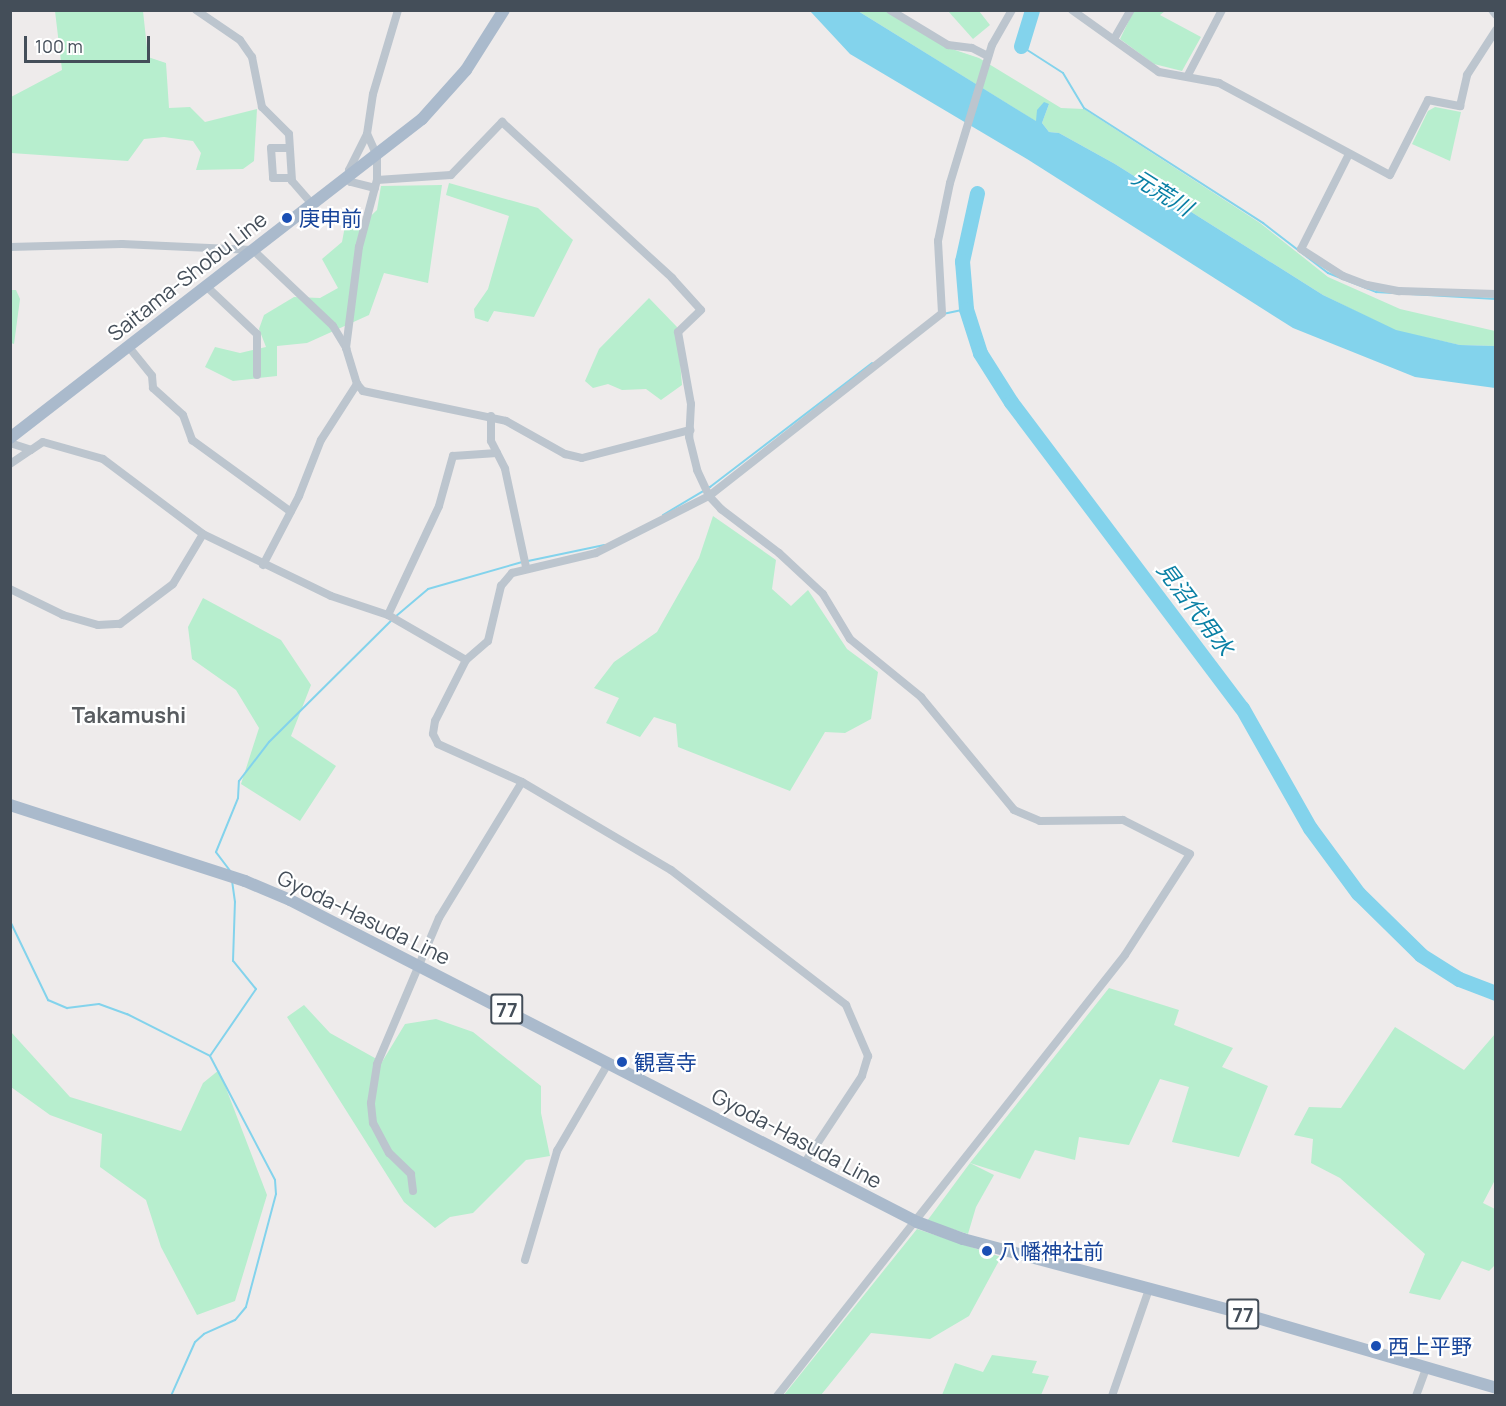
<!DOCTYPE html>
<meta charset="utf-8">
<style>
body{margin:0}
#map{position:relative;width:1506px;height:1406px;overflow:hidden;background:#eeebeb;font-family:Manrope,"Noto Sans JP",sans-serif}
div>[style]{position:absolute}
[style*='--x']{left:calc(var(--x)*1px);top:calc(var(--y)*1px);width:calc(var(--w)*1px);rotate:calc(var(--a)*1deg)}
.green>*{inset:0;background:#b7eece}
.water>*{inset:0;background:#83d3ec}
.stream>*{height:2px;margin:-1px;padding:0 1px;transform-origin:1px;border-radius:1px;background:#83d3ec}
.canal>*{height:9px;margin:-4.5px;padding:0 4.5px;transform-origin:4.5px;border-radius:4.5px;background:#83d3ec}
.river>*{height:15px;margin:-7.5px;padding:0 7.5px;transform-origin:7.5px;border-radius:7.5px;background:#83d3ec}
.minor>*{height:8px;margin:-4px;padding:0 4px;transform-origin:4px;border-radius:4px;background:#bcc5ce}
.primary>*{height:12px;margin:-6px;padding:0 6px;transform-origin:6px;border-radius:6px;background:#aabacc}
.dots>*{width:16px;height:16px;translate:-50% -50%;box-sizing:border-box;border:3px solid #fff;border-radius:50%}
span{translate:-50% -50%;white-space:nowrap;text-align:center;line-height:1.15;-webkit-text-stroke:4.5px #fff;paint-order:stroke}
.shield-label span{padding:2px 4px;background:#fff;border:2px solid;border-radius:4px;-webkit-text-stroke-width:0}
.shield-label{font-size:20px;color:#444e59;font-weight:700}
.transit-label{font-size:21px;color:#164399}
.left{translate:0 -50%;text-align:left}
.street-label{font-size:21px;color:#444e59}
.water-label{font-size:22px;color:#0a80a5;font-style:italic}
.neighbourhood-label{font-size:22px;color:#585c60;font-weight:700}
.frame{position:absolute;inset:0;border:12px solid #444e59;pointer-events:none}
.scale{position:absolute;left:24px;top:36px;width:126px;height:27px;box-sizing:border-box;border:3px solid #444e59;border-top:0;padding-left:8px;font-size:18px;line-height:21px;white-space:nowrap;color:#444e59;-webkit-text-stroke:4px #fff;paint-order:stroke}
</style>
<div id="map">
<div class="green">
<div style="clip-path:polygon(1134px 10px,1165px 11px,1160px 15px,1201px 37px,1182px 71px,1154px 64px,1120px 39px)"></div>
<div style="clip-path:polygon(55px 11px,143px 11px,148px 57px,166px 63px,169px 108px,190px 107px,205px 122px,257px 109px,254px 161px,243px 169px,196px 170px,201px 153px,193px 141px,164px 137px,144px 139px,128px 161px,11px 153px,11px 97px,62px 70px)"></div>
<div style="clip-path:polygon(858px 11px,886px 11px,949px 48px,979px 58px,1061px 108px,1084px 109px,1260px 223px,1328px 277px,1400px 309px,1495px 331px,1495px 346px,1460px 345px,1396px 331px,1323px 295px,1115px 164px,1059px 133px,1049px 132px,1042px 123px,1049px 104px,1038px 113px,1037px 122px)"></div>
<div style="clip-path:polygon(948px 11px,979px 11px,990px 25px,973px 39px)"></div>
<div style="clip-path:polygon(1435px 107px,1461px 112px,1450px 161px,1412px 144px,1428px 111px)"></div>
<div style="clip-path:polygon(449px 183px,538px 208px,573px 240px,534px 317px,494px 311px,488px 322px,475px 318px,474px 309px,488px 289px,509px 216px,446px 195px)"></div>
<div style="clip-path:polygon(442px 185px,428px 283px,384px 273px,369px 315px,307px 343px,277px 346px,277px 376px,233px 381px,205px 367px,215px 347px,240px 353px,266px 347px,259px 329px,264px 315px,294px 297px,320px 298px,338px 288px,322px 259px,342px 242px,345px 226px,360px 226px,377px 210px,381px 186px)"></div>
<div style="clip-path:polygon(11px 290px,16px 290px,20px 299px,14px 344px,11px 343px)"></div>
<div style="clip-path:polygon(649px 298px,677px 327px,682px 385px,661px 400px,646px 389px,622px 390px,608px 384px,593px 388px,585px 381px,599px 349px)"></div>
<div style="clip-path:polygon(713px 516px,776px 560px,772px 589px,791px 606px,808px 590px,847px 649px,878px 672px,871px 719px,845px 733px,825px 732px,790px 791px,678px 747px,676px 724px,654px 717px,640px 737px,606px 723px,619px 698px,594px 688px,614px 662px,657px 632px,699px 558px)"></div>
<div style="clip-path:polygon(203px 598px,281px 640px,311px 685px,291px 736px,336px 766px,300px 821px,241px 784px,259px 728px,236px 690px,192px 659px,188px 627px)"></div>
<div style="clip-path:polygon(1109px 988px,1179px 1010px,1174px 1025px,1233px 1048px,1222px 1067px,1268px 1086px,1239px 1157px,1172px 1142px,1189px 1087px,1160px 1079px,1129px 1145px,1079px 1137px,1075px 1160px,1035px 1150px,1020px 1179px,970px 1163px)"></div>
<div style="clip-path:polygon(304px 1005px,330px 1033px,382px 1062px,405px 1024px,436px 1019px,473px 1032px,541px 1086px,541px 1113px,550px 1156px,526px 1160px,473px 1213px,450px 1217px,435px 1228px,404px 1202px,287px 1017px)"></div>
<div style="clip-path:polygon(1395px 1027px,1464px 1070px,1495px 1034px,1495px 1180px,1483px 1203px,1495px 1209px,1495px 1265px,1489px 1271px,1462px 1261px,1440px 1300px,1409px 1293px,1425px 1254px,1340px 1178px,1311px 1163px,1313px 1139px,1294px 1135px,1309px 1107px,1341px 1108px)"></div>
<div style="clip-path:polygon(11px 1032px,70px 1097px,181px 1131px,203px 1083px,219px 1070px,267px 1195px,235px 1301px,197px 1315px,161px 1247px,146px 1200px,100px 1167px,102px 1134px,50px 1115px,11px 1087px)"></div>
<div style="clip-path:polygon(970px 1163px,994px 1175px,976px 1207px,968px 1234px,927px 1221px)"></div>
<div style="clip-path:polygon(917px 1229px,1001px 1257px,969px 1316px,930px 1339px,871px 1333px,821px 1395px,783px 1396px)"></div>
<div style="clip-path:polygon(992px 1355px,1037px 1361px,1032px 1373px,1049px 1376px,1041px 1395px,942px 1395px,955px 1363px,983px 1372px)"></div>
</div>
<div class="water">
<div style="clip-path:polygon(810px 11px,858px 11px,1036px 121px,1037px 110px,1044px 102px,1049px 104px,1042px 123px,1049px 132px,1059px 133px,1115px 164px,1323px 295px,1396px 330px,1460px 345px,1495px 346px,1495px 388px,1415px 377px,1293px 328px,1027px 159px,850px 54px)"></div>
</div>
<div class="stream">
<div style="--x:1021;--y:46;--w:50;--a:32.7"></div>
<div style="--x:1063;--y:73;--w:41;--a:59"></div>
<div style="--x:1084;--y:108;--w:213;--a:32.7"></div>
<div style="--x:1263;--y:223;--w:82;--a:37.6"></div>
<div style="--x:1328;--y:273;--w:52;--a:21.6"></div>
<div style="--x:1376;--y:292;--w:120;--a:3.3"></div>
<div style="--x:943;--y:314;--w:24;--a:-12"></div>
<div style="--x:663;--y:515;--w:55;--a:-30.8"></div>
<div style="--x:710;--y:487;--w:204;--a:-37.4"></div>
<div style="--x:528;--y:561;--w:78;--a:-11.9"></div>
<div style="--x:395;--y:617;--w:43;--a:-40.3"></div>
<div style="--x:428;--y:589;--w:98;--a:-16"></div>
<div style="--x:231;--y:872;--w:25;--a:-127"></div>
<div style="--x:216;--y:852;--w:58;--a:-67.8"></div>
<div style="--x:238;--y:798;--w:17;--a:-87"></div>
<div style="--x:239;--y:781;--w:49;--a:-52.4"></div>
<div style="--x:269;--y:742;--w:172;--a:-44.8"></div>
<div style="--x:10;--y:921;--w:88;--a:64.3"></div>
<div style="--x:48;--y:1000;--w:21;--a:23"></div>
<div style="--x:67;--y:1008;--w:32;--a:-7"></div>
<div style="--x:99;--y:1004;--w:30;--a:20"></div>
<div style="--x:127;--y:1014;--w:93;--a:26.8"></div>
<div style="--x:210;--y:1056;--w:140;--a:62.3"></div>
<div style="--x:275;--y:1180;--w:14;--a:86"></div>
<div style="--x:276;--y:1194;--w:117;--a:104.9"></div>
<div style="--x:246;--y:1307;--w:17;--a:130"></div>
<div style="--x:235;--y:1320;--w:34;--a:156"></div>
<div style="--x:204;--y:1334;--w:12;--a:138"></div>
<div style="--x:195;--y:1342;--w:59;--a:114"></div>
<div style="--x:210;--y:1056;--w:81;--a:-55.5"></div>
<div style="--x:256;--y:989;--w:36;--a:-129"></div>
<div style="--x:233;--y:961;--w:59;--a:-88.1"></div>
<div style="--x:235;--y:902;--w:21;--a:-98"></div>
</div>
<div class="canal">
<div style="--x:977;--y:193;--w:70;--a:102.4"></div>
<div style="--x:962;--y:261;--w:48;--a:85.2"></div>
<div style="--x:966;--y:309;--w:46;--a:72.3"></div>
<div style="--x:980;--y:353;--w:58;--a:57.7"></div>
<div style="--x:1011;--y:402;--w:383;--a:53"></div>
</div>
<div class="river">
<div style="--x:1021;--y:46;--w:38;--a:-73"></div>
<div style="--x:977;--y:193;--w:70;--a:102.4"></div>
<div style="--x:962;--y:261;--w:48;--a:85.2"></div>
<div style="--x:966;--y:309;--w:46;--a:72.3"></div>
<div style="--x:980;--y:353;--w:58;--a:57.7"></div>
<div style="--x:1011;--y:402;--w:383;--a:53"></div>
<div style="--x:1242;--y:708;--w:138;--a:60.5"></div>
<div style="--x:1310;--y:828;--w:81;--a:53.6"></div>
<div style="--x:1358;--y:893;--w:88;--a:44.5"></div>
<div style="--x:1421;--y:955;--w:45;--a:32.3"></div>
<div style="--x:1459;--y:979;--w:40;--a:21"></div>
</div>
<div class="minor">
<div style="--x:196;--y:10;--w:53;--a:34.3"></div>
<div style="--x:240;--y:40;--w:21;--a:55"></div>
<div style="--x:252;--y:57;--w:51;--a:78.7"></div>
<div style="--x:262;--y:107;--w:38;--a:45"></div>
<div style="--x:289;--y:134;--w:47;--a:86.3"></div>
<div style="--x:292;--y:181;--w:30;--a:49"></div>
<div style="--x:890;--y:10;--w:68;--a:31.1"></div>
<div style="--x:948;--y:45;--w:24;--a:7"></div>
<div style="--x:972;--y:48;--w:18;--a:27"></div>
<div style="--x:1072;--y:10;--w:107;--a:35.5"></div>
<div style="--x:1159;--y:72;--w:61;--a:10.4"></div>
<div style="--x:1219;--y:83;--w:194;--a:28.3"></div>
<div style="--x:1390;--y:175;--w:84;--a:-63.1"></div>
<div style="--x:1428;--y:100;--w:33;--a:11"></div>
<div style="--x:1460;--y:106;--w:32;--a:-77"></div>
<div style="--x:1467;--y:75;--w:54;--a:-57.2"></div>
<div style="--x:1492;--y:10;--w:6;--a:51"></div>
<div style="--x:1114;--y:39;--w:34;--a:-60"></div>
<div style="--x:1188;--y:75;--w:73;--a:-62.4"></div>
<div style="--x:289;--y:148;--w:18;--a:180"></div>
<div style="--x:271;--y:148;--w:30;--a:86"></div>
<div style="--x:273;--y:178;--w:18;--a:0"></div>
<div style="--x:1348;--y:156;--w:104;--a:116.8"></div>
<div style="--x:1301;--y:249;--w:50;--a:32.7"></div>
<div style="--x:1343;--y:276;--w:26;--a:21"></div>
<div style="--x:1367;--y:285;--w:33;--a:11"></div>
<div style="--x:1399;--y:291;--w:97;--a:1.8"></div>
<div style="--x:377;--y:180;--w:74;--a:-3.9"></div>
<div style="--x:451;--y:175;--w:74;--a:-46.1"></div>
<div style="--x:502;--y:122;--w:231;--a:42.5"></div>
<div style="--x:672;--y:278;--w:43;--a:47.8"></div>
<div style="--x:701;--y:310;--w:32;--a:136"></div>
<div style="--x:678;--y:332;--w:73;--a:79.8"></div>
<div style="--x:691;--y:404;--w:33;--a:93"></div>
<div style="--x:689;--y:437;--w:34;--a:76"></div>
<div style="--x:697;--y:470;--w:29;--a:65"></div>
<div style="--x:709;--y:496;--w:18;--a:47"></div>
<div style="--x:721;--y:509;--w:73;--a:37.2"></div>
<div style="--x:779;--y:553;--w:60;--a:43"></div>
<div style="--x:823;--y:594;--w:52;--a:59"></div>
<div style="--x:850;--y:639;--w:92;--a:39.2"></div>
<div style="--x:921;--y:697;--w:146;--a:50.5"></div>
<div style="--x:1014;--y:810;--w:28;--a:23"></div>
<div style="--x:1040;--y:821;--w:83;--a:-0.7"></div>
<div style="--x:1123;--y:820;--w:75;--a:26.9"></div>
<div style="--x:1190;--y:854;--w:120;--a:122.8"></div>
<div style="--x:1125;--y:955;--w:562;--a:128.28"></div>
<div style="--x:375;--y:188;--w:25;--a:-166"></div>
<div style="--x:351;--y:182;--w:12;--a:-99"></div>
<div style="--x:349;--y:170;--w:40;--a:-63.4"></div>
<div style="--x:367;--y:134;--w:40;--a:-81.5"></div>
<div style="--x:373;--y:94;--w:88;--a:-73.4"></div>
<div style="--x:10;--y:247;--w:112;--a:-1.5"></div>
<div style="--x:122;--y:244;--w:131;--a:2.6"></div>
<div style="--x:253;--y:250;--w:110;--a:43.5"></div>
<div style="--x:333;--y:326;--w:26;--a:59"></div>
<div style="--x:346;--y:348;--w:38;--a:73"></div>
<div style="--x:357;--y:384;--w:9;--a:49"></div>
<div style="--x:363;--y:391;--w:146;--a:11.8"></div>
<div style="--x:506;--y:421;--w:68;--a:29.2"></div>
<div style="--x:565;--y:454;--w:17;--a:13"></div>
<div style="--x:582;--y:458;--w:112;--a:-14.5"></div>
<div style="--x:206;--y:286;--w:70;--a:43.3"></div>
<div style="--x:257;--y:334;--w:41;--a:90"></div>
<div style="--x:128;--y:346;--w:38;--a:51"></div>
<div style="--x:152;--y:376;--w:12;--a:85"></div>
<div style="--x:153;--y:388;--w:40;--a:42"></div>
<div style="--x:183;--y:415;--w:27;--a:70"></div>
<div style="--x:192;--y:440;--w:122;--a:36"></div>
<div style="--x:346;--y:348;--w:102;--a:-82.7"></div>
<div style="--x:359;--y:247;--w:69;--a:-75"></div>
<div style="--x:377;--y:180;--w:24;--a:-90"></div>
<div style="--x:377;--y:156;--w:24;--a:-114"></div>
<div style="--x:491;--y:416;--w:25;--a:90"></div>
<div style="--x:491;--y:441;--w:31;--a:63"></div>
<div style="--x:505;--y:469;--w:100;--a:77.9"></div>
<div style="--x:10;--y:443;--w:22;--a:18"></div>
<div style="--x:31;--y:450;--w:14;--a:-34"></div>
<div style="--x:43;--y:442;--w:62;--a:15.8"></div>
<div style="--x:103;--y:459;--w:125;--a:36.9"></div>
<div style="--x:203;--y:534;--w:142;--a:25.8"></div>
<div style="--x:331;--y:596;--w:60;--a:18.4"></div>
<div style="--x:388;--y:615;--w:90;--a:30"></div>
<div style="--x:466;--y:660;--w:68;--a:116.9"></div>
<div style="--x:435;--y:721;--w:13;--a:99"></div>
<div style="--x:433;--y:734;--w:11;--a:63"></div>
<div style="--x:438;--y:744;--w:92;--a:24.3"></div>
<div style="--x:522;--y:782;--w:173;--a:30.6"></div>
<div style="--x:671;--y:870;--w:221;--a:37.6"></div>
<div style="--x:846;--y:1005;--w:56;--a:66.7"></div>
<div style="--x:868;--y:1056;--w:21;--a:107"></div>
<div style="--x:862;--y:1076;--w:103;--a:123.5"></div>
<div style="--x:10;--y:464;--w:25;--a:-34"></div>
<div style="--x:263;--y:565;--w:78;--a:-62.4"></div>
<div style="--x:299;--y:496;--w:60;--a:-68.6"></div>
<div style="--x:321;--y:440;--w:67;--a:-57.3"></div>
<div style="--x:10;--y:589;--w:59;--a:26.1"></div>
<div style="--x:63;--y:615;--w:36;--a:16"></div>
<div style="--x:98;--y:625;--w:22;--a:-3"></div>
<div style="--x:120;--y:624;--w:66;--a:-37"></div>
<div style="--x:173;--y:584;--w:58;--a:-59"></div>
<div style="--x:388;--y:615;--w:120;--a:-64.9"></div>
<div style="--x:439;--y:506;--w:52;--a:-74.4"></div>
<div style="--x:453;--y:456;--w:44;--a:-3.9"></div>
<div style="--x:466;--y:660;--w:29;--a:-41"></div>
<div style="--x:488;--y:641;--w:57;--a:-76.7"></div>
<div style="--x:501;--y:586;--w:17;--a:-50"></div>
<div style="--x:512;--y:573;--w:86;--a:-13.4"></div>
<div style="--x:596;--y:553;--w:127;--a:-26.8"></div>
<div style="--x:709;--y:496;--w:296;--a:-38.1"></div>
<div style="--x:942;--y:313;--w:72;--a:-93.2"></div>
<div style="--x:938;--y:241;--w:59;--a:-78.3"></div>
<div style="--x:950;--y:183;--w:144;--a:-73.1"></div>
<div style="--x:992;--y:45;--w:40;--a:-60.3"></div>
<div style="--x:413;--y:1191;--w:17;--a:-97"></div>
<div style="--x:411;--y:1174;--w:30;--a:-136"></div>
<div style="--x:389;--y:1153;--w:34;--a:-118"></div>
<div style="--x:373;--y:1123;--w:20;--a:-96"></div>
<div style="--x:371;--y:1103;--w:39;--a:-81"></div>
<div style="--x:377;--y:1064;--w:159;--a:-67"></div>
<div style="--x:439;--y:918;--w:159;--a:-58.6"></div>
<div style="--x:525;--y:1260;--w:114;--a:-73.6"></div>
<div style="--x:557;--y:1151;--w:103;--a:-59.7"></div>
<div style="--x:1112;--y:1396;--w:113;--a:-70.9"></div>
<div style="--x:1416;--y:1396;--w:30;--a:-70"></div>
</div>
<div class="primary">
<div style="--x:10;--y:438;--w:521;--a:-37.75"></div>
<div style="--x:422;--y:119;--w:66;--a:-48.1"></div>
<div style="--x:466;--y:70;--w:71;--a:-57.7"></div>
<div style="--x:10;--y:805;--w:247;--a:17.9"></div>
<div style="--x:245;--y:881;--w:49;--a:22.9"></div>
<div style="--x:290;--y:900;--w:705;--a:27.18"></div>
<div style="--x:917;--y:1222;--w:49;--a:20.3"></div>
<div style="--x:963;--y:1239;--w:276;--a:14.9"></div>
<div style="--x:1230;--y:1310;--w:277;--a:16.3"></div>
</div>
<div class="dots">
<div style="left:287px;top:218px;background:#1a4fb4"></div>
<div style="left:622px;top:1062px;background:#1a4fb4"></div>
<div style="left:987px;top:1251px;background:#1a4fb4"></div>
<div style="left:1376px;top:1346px;background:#1a4fb4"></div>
</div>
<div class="shield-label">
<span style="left:507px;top:1009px">77</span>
<span style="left:1243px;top:1314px">77</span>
</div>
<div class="transit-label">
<span class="left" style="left:299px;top:218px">庚申前</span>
<span class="left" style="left:634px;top:1062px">観喜寺</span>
<span class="left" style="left:999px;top:1251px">八幡神社前</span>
<span class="left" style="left:1388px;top:1346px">西上平野</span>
</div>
<div class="street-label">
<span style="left:187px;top:276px;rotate:-38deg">Saitama-Shobu Line</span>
<span style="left:364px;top:917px;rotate:26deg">Gyoda-Hasuda Line</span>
<span style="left:797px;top:1138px;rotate:28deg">Gyoda-Hasuda Line</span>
</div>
<div class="water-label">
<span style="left:1162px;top:193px;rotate:32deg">元荒川</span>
<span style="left:1195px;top:609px;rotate:53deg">見沼代用水</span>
</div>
<div class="neighbourhood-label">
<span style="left:129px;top:716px">Takamushi</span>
</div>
<div class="frame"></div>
<div class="scale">100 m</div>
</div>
